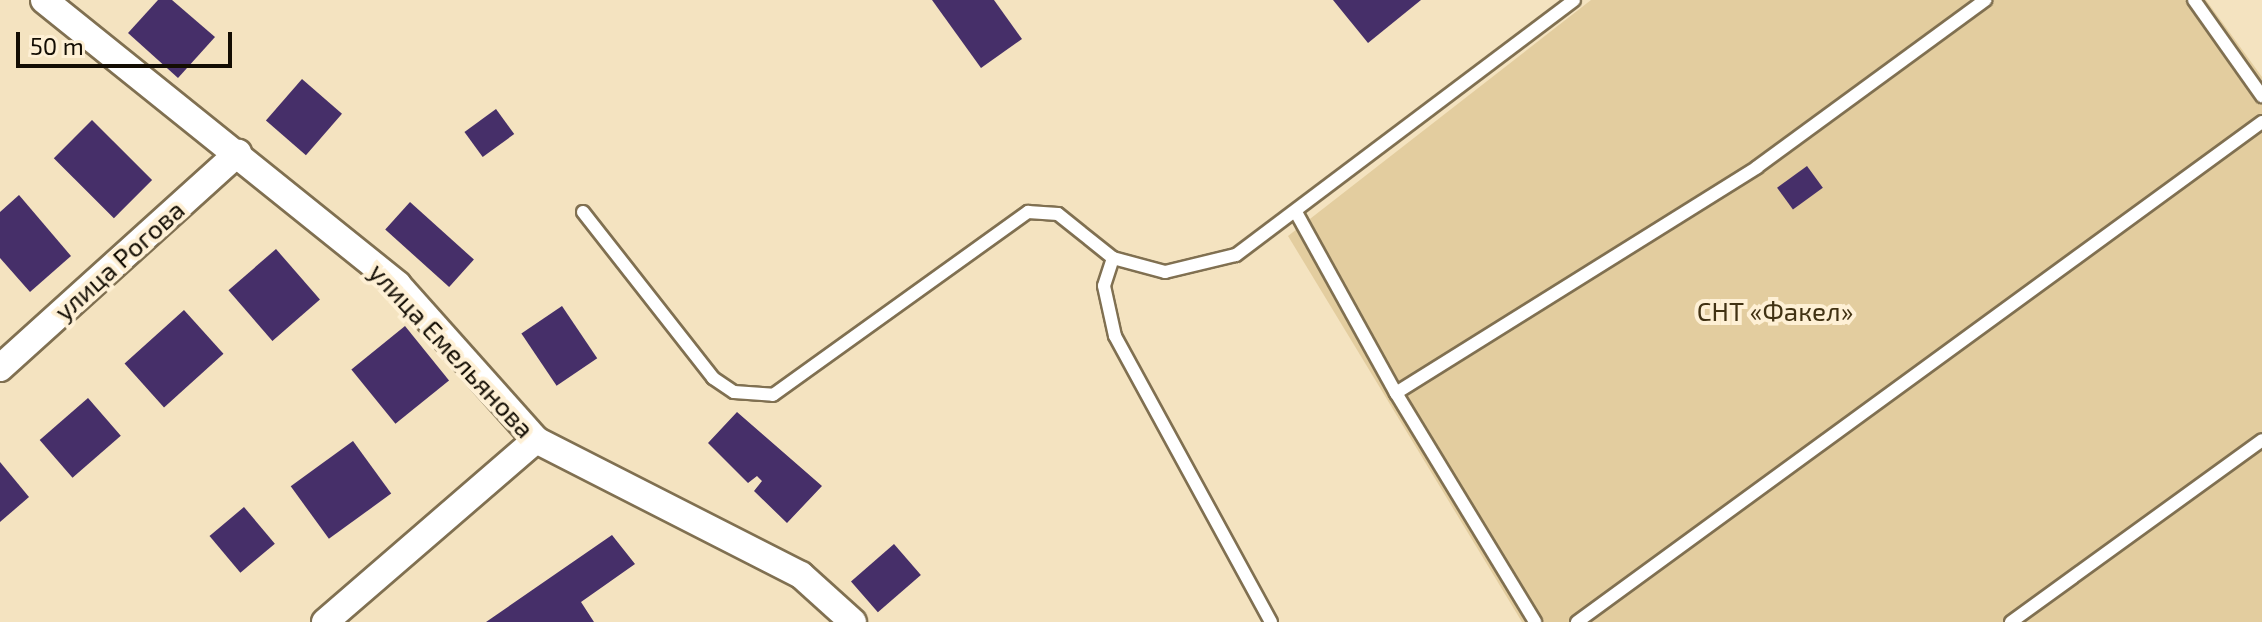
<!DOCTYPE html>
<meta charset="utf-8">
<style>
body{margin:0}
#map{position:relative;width:2262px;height:622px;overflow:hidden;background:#f4e3c0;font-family:"Exo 2",sans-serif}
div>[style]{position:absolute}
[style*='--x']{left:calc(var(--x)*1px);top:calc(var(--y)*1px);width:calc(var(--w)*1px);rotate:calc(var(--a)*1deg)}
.green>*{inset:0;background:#e3cd9f}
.building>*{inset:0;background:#462f69;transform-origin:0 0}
.roads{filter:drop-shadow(2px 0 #807051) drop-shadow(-2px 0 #807051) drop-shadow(0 2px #807051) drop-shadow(0 -2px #807051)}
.lane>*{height:12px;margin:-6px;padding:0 6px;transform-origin:6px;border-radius:6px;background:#fff}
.street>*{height:26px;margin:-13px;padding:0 13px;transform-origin:13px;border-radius:13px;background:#fff}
span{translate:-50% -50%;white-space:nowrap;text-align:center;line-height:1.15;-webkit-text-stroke:8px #fef0d5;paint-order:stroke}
.street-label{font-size:26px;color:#130d03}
.park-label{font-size:26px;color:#413213}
.scale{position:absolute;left:16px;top:32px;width:216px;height:36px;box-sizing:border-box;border:4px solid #130d03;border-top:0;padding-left:10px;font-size:24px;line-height:28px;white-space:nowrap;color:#130d03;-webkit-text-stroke:6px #fef0d5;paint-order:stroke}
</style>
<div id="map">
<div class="green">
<div style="clip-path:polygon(1591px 0,2206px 0,2262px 77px,2262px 622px,1522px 622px,1288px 236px)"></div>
</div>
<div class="building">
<div style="clip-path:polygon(158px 0,172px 0,215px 37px,178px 78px,128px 33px)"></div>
<div style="clip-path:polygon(932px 0,994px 0,1022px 39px,981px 68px)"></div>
<div style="clip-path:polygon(1333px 0,1421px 0,1368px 43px)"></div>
<div style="left:302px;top:79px;width:53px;height:55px;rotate:41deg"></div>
<div style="left:496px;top:109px;width:31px;height:39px;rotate:54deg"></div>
<div style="left:92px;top:120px;width:85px;height:54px;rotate:45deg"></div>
<div style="left:1807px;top:166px;width:27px;height:37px;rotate:54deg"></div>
<div style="clip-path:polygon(19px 195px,71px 256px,30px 292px,0 258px,0 212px)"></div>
<div style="left:410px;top:202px;width:86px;height:37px;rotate:42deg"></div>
<div style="left:276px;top:249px;width:67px;height:63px;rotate:49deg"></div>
<div style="left:562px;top:306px;width:63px;height:49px;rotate:56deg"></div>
<div style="left:184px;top:310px;width:59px;height:80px;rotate:48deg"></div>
<div style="left:405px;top:326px;width:70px;height:69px;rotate:51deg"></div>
<div style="left:88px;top:398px;width:50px;height:64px;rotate:49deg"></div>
<div style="clip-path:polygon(737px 412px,822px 486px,787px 523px,754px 491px,762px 481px,757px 476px,748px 483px,708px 443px)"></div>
<div style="left:353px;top:441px;width:65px;height:77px;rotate:54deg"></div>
<div style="clip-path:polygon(0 462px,29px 497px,0 522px)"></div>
<div style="left:244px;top:507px;width:48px;height:45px;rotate:50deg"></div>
<div style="clip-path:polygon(612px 535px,635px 564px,581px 602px,594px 622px,486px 622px)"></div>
<div style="left:894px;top:544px;width:41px;height:57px;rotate:49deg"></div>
</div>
<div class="roads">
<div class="lane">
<div style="--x:2194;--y:0;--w:118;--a:54.7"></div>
<div style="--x:583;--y:212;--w:211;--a:51.9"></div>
<div style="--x:713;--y:378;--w:25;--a:34"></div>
<div style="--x:734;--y:392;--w:39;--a:4"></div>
<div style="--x:773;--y:395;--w:314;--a:-35.7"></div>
<div style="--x:1028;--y:212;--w:30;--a:4"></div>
<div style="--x:1058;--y:214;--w:70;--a:38.7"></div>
<div style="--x:1113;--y:258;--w:54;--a:15.1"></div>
<div style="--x:1165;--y:272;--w:73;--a:-13.5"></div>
<div style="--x:1236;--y:255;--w:423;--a:-37"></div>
<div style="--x:1297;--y:214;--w:205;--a:61.1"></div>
<div style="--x:1396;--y:393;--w:268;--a:58.7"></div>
<div style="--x:1113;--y:258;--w:29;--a:108"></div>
<div style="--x:1104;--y:286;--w:51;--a:77.6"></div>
<div style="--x:1115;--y:336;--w:326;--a:61.4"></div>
<div style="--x:1396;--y:393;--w:426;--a:-32"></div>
<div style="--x:1757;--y:167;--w:283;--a:-36.2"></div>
<div style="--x:1577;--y:622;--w:848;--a:-36.13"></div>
<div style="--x:2011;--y:622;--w:310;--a:-35.9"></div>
</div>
<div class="street">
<div style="--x:44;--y:0;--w:454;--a:38.8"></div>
<div style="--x:398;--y:285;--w:208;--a:48.3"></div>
<div style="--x:536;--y:440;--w:297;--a:27"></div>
<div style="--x:801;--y:575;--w:70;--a:42.1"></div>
<div style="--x:0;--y:368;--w:321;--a:-42.1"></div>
<div style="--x:325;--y:622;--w:279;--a:-40.8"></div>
</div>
</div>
<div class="street-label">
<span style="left:119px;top:260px;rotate:-42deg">улица Рогова</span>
<span style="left:452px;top:350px;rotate:47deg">улица Емельянова</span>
</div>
<div class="park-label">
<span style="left:1775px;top:311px">СНТ «Факел»</span>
</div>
<div class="scale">50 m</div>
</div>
